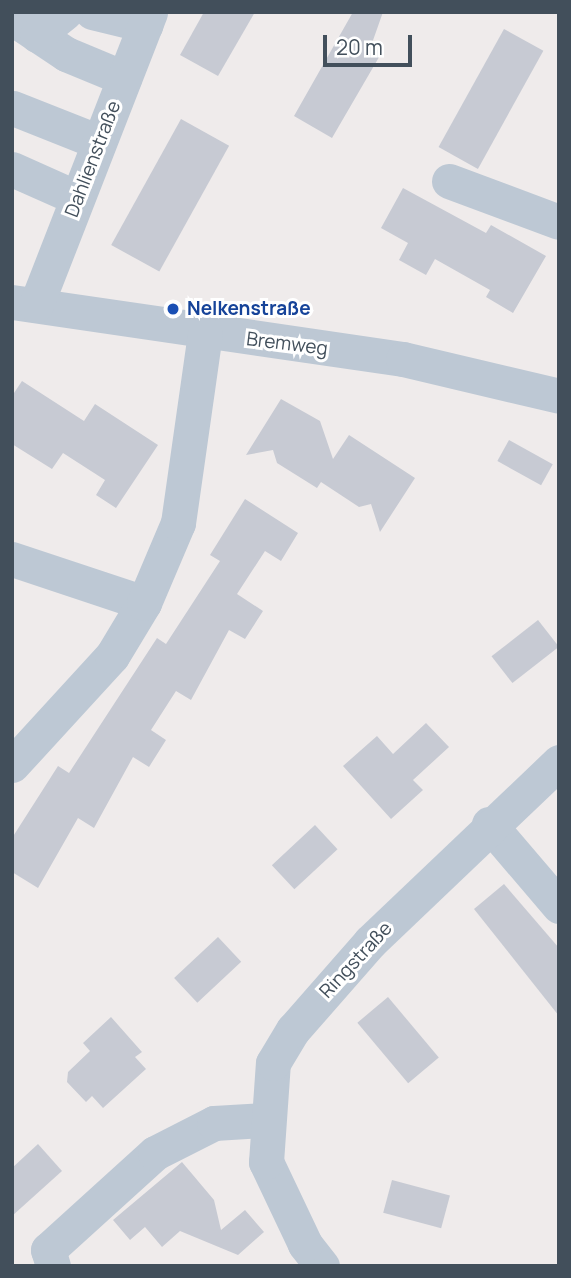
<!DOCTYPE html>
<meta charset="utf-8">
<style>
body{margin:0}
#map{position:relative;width:571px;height:1278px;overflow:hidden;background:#efebeb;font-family:Manrope,sans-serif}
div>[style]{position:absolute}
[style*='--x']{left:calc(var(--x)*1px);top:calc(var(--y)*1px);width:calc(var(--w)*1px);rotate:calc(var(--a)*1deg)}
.building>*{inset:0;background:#c7cad3;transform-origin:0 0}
.minor>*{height:35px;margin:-17.5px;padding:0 17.5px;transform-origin:17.5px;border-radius:17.5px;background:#bdc8d4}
.dots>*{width:19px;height:19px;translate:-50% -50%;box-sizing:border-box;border:4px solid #fff;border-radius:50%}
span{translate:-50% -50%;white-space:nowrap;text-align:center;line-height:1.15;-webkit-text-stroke:6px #fff;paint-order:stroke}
.street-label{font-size:19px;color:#424f5b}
.transit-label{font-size:19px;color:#164399;font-weight:700}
.left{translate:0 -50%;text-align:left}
.frame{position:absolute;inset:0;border:14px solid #424f5b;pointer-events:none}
.scale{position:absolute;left:323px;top:35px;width:89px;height:32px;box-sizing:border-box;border:4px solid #424f5b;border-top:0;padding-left:9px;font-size:21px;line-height:24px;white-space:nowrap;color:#424f5b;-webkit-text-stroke:5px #fff;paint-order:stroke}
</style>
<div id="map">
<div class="building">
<div style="clip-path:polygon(204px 12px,255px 12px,218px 76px,180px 55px)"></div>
<div style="clip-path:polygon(353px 12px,383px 12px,371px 46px,382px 52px,332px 138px,294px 116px)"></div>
<div style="left:504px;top:29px;width:45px;height:135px;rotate:29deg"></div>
<div style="left:181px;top:119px;width:55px;height:144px;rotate:29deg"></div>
<div style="clip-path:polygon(403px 188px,486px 233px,491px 225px,546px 256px,513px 313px,486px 297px,490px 290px,435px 259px,426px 275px,399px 260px,408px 243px,381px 228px)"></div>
<div style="clip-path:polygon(22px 381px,84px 421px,95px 404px,158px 445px,116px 508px,96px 495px,105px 480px,63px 453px,52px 469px,12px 444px,12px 396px)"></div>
<div style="clip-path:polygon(281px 399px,320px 421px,333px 459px,349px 435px,415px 478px,380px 532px,371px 504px,359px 507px,321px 482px,317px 488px,277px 463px,273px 450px,246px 455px)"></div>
<div style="left:509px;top:440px;width:50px;height:24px;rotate:29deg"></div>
<div style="clip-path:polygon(245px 499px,298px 533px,281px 561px,265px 551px,237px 594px,263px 611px,245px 639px,229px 630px,191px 700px,176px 691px,151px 730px,166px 740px,149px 767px,133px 757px,94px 828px,78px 818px,38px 888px,12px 872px,12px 838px,58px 766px,69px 773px,157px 638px,166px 644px,220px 561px,210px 555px)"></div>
<div style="left:538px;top:620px;width:34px;height:59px;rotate:52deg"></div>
<div style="clip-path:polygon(426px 723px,449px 747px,413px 780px,423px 790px,391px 819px,343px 766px,377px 736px,393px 754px)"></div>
<div style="left:315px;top:825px;width:33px;height:59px;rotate:47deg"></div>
<div style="clip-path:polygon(504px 884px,559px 948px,559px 1016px,474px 909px)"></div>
<div style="left:218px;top:937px;width:34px;height:60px;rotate:47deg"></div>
<div style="left:388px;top:997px;width:79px;height:40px;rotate:50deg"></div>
<div style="clip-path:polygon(111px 1017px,142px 1052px,135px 1057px,146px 1069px,103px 1108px,92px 1096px,86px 1102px,67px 1082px,68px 1072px,90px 1051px,83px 1043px)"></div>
<div style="clip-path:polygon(38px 1144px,62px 1171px,12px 1216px,12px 1168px)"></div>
<div style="clip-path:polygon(182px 1162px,214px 1200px,221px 1230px,245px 1210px,264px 1232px,238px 1255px,180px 1231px,162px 1247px,145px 1227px,130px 1240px,113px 1220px)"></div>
<div style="left:392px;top:1180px;width:60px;height:34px;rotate:15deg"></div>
</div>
<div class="minor">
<div style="--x:92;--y:12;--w:55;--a:13.8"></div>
<div style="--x:12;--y:18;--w:65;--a:33.7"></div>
<div style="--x:66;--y:54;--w:63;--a:22.5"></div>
<div style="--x:37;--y:35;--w:36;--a:-39"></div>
<div style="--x:13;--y:108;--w:92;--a:21.6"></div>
<div style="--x:12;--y:169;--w:71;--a:24"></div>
<div style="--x:449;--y:181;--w:117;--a:20.4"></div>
<div style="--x:12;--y:302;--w:395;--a:8.3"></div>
<div style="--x:403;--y:359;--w:160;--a:13.3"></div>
<div style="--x:36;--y:305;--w:314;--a:-68.7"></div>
<div style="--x:12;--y:559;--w:139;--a:18.4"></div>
<div style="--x:12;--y:765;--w:148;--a:-47.5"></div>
<div style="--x:112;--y:656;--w:62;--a:-58.9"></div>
<div style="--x:144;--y:603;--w:87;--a:-67"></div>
<div style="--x:178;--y:523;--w:191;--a:-81.9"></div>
<div style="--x:489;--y:824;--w:108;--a:49.5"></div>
<div style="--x:53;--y:1266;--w:17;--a:-107"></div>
<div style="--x:48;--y:1250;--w:144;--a:-42.2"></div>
<div style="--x:155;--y:1153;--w:66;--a:-27"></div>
<div style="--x:214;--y:1123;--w:51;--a:-3.4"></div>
<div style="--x:322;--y:1266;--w:28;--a:-128"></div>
<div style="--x:305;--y:1244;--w:91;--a:-115.4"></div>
<div style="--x:266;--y:1162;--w:99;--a:-86"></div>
<div style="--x:273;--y:1063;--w:39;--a:-59"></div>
<div style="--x:293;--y:1030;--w:117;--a:-48.8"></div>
<div style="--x:370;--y:942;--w:261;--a:-43.6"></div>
</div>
<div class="dots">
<div style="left:173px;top:309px;background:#1a4fb4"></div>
</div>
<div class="street-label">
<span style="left:93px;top:159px;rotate:-69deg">Dahlienstraße</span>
<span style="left:287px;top:344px;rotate:7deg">Bremweg</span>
<span style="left:356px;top:960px;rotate:-47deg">Ringstraße</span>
</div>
<div class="transit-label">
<span class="left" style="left:187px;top:309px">Nelkenstraße</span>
</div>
<div class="frame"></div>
<div class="scale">20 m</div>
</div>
